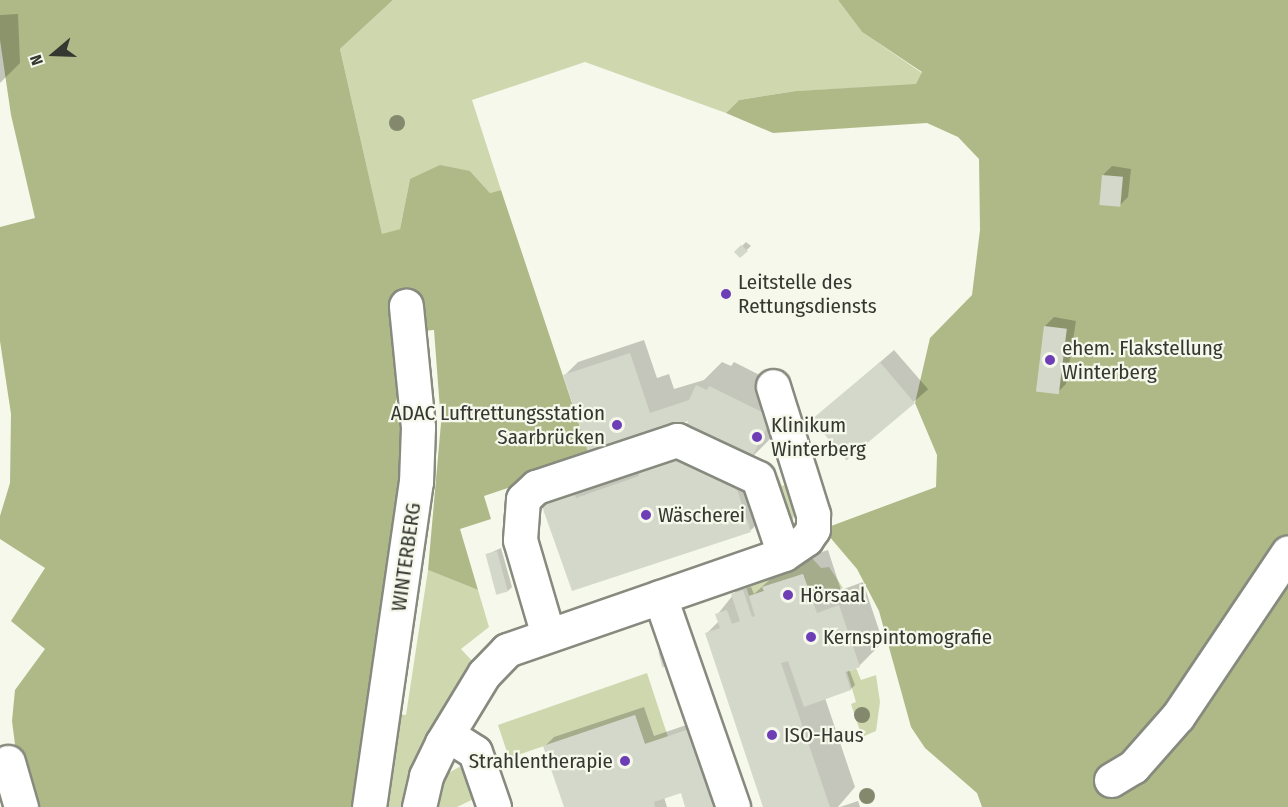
<!DOCTYPE html>
<meta charset="utf-8">
<style>
body{margin:0}
#map{position:relative;width:1288px;height:807px;overflow:hidden;background:#f5f8ea;font-family:"Fira Sans Condensed",sans-serif}
div>[style]{position:absolute}
[style*='--x']{left:calc(var(--x)*1px);top:calc(var(--y)*1px);width:calc(var(--w)*1px);rotate:calc(var(--a)*1deg)}
.green>*{inset:0;background:#cfd7af}
.forest>*{inset:0;background:#afb987}
.shadow>*{inset:0;background:#0003;transform-origin:0 0}
.building>*{inset:0;background:#d4d8ca;transform-origin:0 0}
.roads{filter:drop-shadow(2px 0 #878a7e) drop-shadow(-2px 0 #878a7e) drop-shadow(0 2px #878a7e) drop-shadow(0 -2px #878a7e)}
.minor>*{height:33px;margin:-16.5px;padding:0 16.5px;transform-origin:16.5px;border-radius:16.5px;background:#fff}
.trees>*{width:16px;height:16px;margin:-8px;border-radius:50%;background:#84886c}
.dots>*{width:16px;height:16px;translate:-50% -50%;box-sizing:border-box;border:3px solid #f5f8ea;border-radius:50%}
span{translate:-50% -50%;white-space:nowrap;text-align:center;line-height:1.15;-webkit-text-stroke:4.5px #f5f8ea;paint-order:stroke}
.poi-label{font-size:21px;color:#353731}
.left{translate:0 -50%;text-align:left}
.right{translate:-100% -50%;text-align:right}
.street-label{font-size:21px;color:#353731}
.north{position:absolute;left:24px;top:24px;width:60px;height:60px;-webkit-text-stroke:4px #f5f8ea;paint-order:stroke;rotate:251deg;font-size:16px;font-weight:700;line-height:24px;text-align:center;color:#353731}
.north::after{content:'';display:block;margin:auto;width:21px;height:27px;background:#353731;clip-path:polygon(50% 0,100% 100%,50% 72%,0 100%)}
</style>
<div id="map">
<div class="green">
<div style="clip-path:polygon(393px 0,838px 0,862px 32px,922px 73px,916px 85px,796px 91px,739px 100px,726px 113px,585px 62px,472px 100px,501px 190px,490px 193px,470px 171px,410px 179px,400px 229px,382px 235px,340px 49px)"></div>
<div style="clip-path:polygon(766px 470px,778px 476px,782px 486px,788px 484px,797px 507px,789px 530px)"></div>
<div style="clip-path:polygon(812px 558px,821px 568px,829px 567px,843px 588px,812px 599px,803px 574px,763px 587px,764px 591px,749px 596px,745px 582px)"></div>
<div style="clip-path:polygon(428px 570px,478px 590px,489px 627px,461px 649px,474px 663px,428px 736px,406px 807px,386px 807px,398px 714px,406px 715px)"></div>
<div style="clip-path:polygon(856px 668px,861px 680px,876px 675px,880px 702px,876px 731px,862px 737px,851px 704px,856px 702px,847px 672px)"></div>
<div style="clip-path:polygon(647px 673px,668px 737px,645px 744px,635px 715px,509px 758px,498px 725px)"></div>
<div style="clip-path:polygon(459px 767px,466px 770px,478px 797px,457px 807px,428px 807px,442px 777px)"></div>
</div>
<div class="forest">
<div style="clip-path:polygon(0 0,393px 0,340px 49px,382px 234px,400px 229px,410px 179px,440px 165px,470px 171px,490px 193px,501px 190px,591px 460px,484px 496px,491px 519px,460px 529px,478px 590px,428px 570px,441px 423px,434px 330px,410px 332px,400px 473px,386px 594px,351px 807px,36px 807px,17px 760px,12px 721px,15px 690px,45px 649px,11px 621px,45px 568px,0 539px,0 516px,10px 483px,11px 414px,0 341px,0 227px,35px 218px,11px 115px,0 40px)"></div>
<div style="clip-path:polygon(838px 0,1288px 0,1288px 807px,982px 807px,977px 793px,925px 748px,911px 727px,879px 611px,857px 569px,823px 529px,936px 487px,937px 455px,915px 403px,930px 338px,972px 295px,980px 230px,979px 159px,958px 137px,927px 123px,773px 133px,726px 113px,739px 100px,796px 91px,916px 84px,922px 72px,862px 32px)"></div>
</div>
<div class="shadow">
<div style="clip-path:polygon(18px 14px,20px 63px,0 83px,0 15px)"></div>
<div style="clip-path:polygon(1112px 166px,1131px 169px,1128px 197px,1119px 206px,1103px 175px)"></div>
<div style="clip-path:polygon(746px 242px,751px 246px,740px 256px,736px 252px)"></div>
<div style="clip-path:polygon(1054px 317px,1076px 321px,1066px 384px,1057px 393px,1045px 326px)"></div>
<div style="clip-path:polygon(644px 340px,657px 378px,669px 374px,674px 389px,704px 380px,722px 362px,731px 366px,734px 362px,795px 393px,774px 435px,750px 459px,691px 419px,669px 426px,565px 375px,578px 362px)"></div>
<div style="left:894px;top:350px;width:52px;height:106px;rotate:49deg"></div>
<div style="clip-path:polygon(639px 471px,744px 474px,760px 521px,751px 530px,573px 589px,540px 495px,580px 476px,585px 490px)"></div>
<div style="clip-path:polygon(501px 548px,512px 587px,508px 591px,486px 555px)"></div>
<div style="clip-path:polygon(828px 550px,841px 590px,863px 582px,883px 642px,859px 666px,849px 669px,855px 685px,851px 689px,825px 698px,855px 787px,838px 807px,765px 807px,706px 634px,719px 621px,717px 615px,737px 590px,751px 587px,754px 594px,788px 563px)"></div>
<div style="clip-path:polygon(644px 707px,654px 736px,701px 720px,687px 807px,681px 791px,664px 797px,667px 807px,565px 807px,545px 746px,554px 737px)"></div>
<div style="clip-path:polygon(858px 801px,860px 807px,840px 807px)"></div>
</div>
<div class="building">
<div style="left:1102px;top:175px;width:21px;height:30px;rotate:5deg"></div>
<div style="clip-path:polygon(741px 245px,748px 251px,740px 258px,734px 252px)"></div>
<div style="left:1044px;top:326px;width:23px;height:66px;rotate:7deg"></div>
<div style="clip-path:polygon(630px 353px,650px 413px,689px 400px,696px 385px,707px 390px,709px 386px,772px 417px,750px 461px,685px 428px,688px 421px,591px 460px,563px 375px)"></div>
<div style="left:880px;top:362px;width:54px;height:89px;rotate:50deg"></div>
<div style="clip-path:polygon(669px 449px,735px 483px,751px 532px,572px 591px,538px 495px,571px 484px,576px 498px,639px 476px,635px 462px)"></div>
<div style="left:497px;top:551px;width:42px;height:12px;rotate:75deg"></div>
<div style="clip-path:polygon(803px 574px,817px 613px,839px 605px,860px 667px,845px 672px,851px 690px,804px 707px,788px 661px,781px 663px,830px 807px,763px 807px,705px 633px,720px 628px,715px 614px,727px 610px,732px 624px,740px 621px,731px 594px,743px 590px,752px 617px,755px 616px,749px 596px,764px 591px,762px 587px)"></div>
<div style="left:666px;top:650px;width:16px;height:8px;rotate:75deg"></div>
<div style="clip-path:polygon(635px 715px,645px 744px,692px 728px,718px 807px,685px 807px,681px 793px,654px 802px,655px 807px,564px 807px,543px 746px)"></div>
</div>
<div class="roads">
<div class="minor">
<div style="--x:660;--y:597;--w:222;--a:70.8"></div>
<div style="--x:548;--y:635;--w:99;--a:-106.4"></div>
<div style="--x:520;--y:540;--w:41;--a:-85.8"></div>
<div style="--x:523;--y:499;--w:18;--a:-43"></div>
<div style="--x:536;--y:487;--w:149;--a:-18.4"></div>
<div style="--x:677;--y:440;--w:89;--a:25.1"></div>
<div style="--x:758;--y:478;--w:80;--a:71.1"></div>
<div style="--x:442;--y:743;--w:81;--a:-58.7"></div>
<div style="--x:484;--y:674;--w:33;--a:-46"></div>
<div style="--x:507;--y:650;--w:293;--a:-19.1"></div>
<div style="--x:784;--y:554;--w:27;--a:-34"></div>
<div style="--x:806;--y:539;--w:12;--a:-55"></div>
<div style="--x:813;--y:529;--w:15;--a:-90"></div>
<div style="--x:813;--y:514;--w:134;--a:-107.4"></div>
<div style="--x:8;--y:762;--w:47;--a:73.9"></div>
<div style="--x:1111;--y:780;--w:26;--a:-31"></div>
<div style="--x:1133;--y:767;--w:68;--a:-48.6"></div>
<div style="--x:1178;--y:716;--w:197;--a:-56.1"></div>
<div style="--x:369;--y:807;--w:328;--a:-81.8"></div>
<div style="--x:416;--y:482;--w:55;--a:-87.9"></div>
<div style="--x:418;--y:427;--w:122;--a:-95.7"></div>
<div style="--x:419;--y:807;--w:32;--a:-77"></div>
<div style="--x:426;--y:776;--w:37;--a:-64"></div>
<div style="--x:442;--y:743;--w:14;--a:-12"></div>
<div style="--x:456;--y:740;--w:22;--a:32"></div>
<div style="--x:475;--y:752;--w:58;--a:70.9"></div>
</div>
</div>
<div class="trees">
<div style="left:397px;top:123px"></div>
<div style="left:862px;top:715px"></div>
<div style="left:867px;top:796px"></div>
</div>
<div class="dots">
<div style="left:726px;top:294px;background:#6d3eb6"></div>
<div style="left:1050px;top:360px;background:#6d3eb6"></div>
<div style="left:617px;top:425px;background:#6d3eb6"></div>
<div style="left:757px;top:437px;background:#6d3eb6"></div>
<div style="left:646px;top:515px;background:#6d3eb6"></div>
<div style="left:788px;top:595px;background:#6d3eb6"></div>
<div style="left:811px;top:637px;background:#6d3eb6"></div>
<div style="left:772px;top:735px;background:#6d3eb6"></div>
<div style="left:625px;top:761px;background:#6d3eb6"></div>
</div>
<div class="poi-label">
<span class="left" style="left:738px;top:294px">Leitstelle des<br>Rettungsdiensts</span>
<span class="left" style="left:1062px;top:360px">ehem. Flakstellung<br>Winterberg</span>
<span class="right" style="left:605px;top:425px">ADAC Luftrettungsstation<br>Saarbrücken</span>
<span class="left" style="left:771px;top:437px">Klinikum<br>Winterberg</span>
<span class="left" style="left:658px;top:515px">Wäscherei</span>
<span class="left" style="left:800px;top:595px">Hörsaal</span>
<span class="left" style="left:823px;top:637px">Kernspintomografie</span>
<span class="left" style="left:784px;top:735px">ISO-Haus</span>
<span class="right" style="left:613px;top:761px">Strahlentherapie</span>
</div>
<div class="street-label">
<span style="left:406px;top:557px;rotate:-82deg">WINTERBERG</span>
</div>
<div class="north">N</div>
</div>
